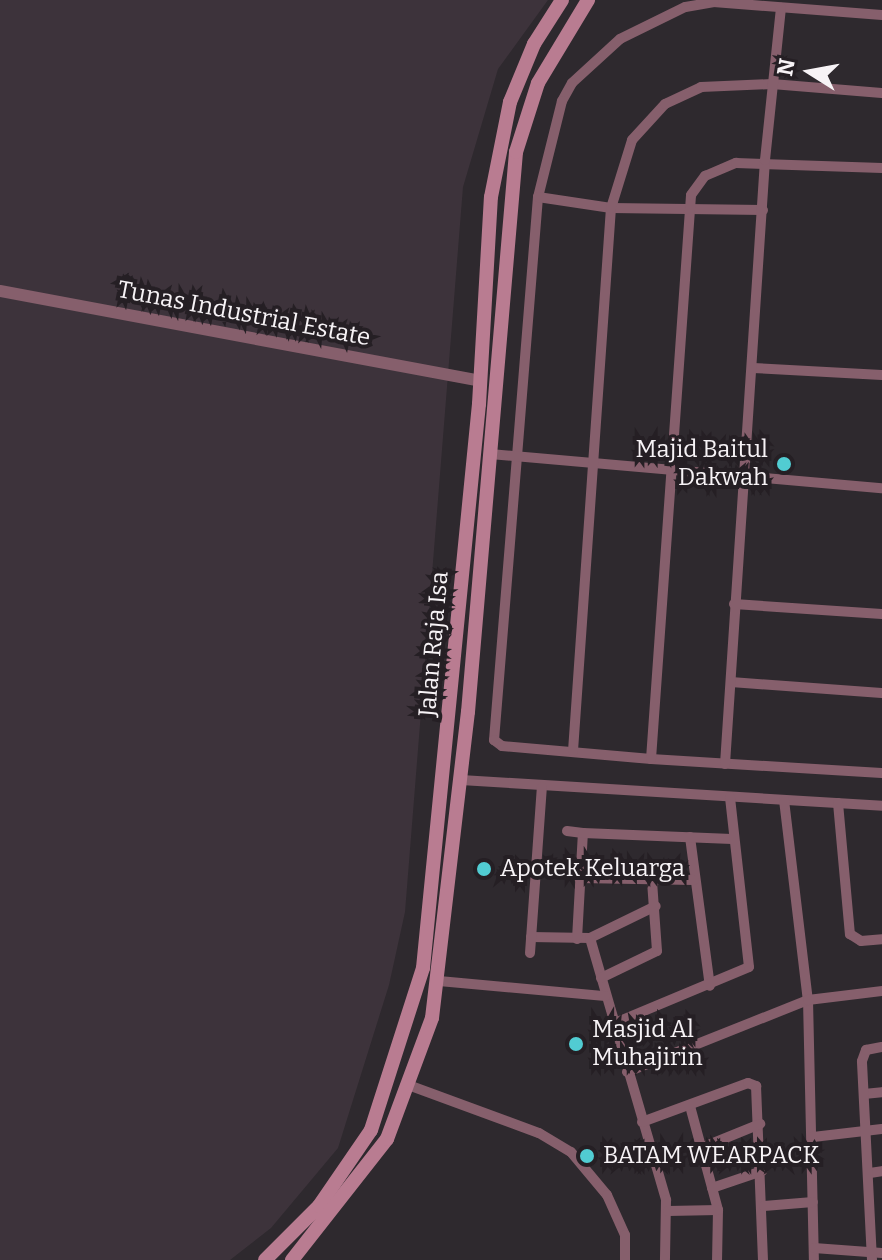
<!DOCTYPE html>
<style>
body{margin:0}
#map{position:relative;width:882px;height:1260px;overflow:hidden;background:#2e292e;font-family:Bitter,serif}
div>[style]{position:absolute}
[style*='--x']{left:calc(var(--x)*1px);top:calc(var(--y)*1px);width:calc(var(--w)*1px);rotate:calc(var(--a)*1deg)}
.built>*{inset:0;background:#3d333b}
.minor>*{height:10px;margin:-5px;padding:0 5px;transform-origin:5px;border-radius:5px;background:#865f6c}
.tertiary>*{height:12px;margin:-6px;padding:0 6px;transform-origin:6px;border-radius:6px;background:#865f6c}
.secondary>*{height:14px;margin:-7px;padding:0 7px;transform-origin:7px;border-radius:7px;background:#b97c91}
.dots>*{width:22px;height:22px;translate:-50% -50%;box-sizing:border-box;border:4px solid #251f24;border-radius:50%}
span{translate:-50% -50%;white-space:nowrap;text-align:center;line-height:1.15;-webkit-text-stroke:8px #251f24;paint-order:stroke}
.street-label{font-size:24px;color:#f7f3f6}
.poi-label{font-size:24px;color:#f7f3f6}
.right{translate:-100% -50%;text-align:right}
.left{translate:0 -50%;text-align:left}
.north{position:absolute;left:770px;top:32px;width:80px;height:80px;-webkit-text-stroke:6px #251f24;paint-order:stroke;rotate:281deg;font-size:22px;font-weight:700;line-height:32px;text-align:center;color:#f7f3f6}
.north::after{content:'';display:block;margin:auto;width:28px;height:36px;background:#f7f3f6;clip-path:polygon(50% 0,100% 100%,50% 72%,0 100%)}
</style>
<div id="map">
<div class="built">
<div style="clip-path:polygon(0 0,548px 0,498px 69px,463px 187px,405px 912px,389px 985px,338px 1148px,271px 1228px,230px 1260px,0 1260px)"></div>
</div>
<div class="minor">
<div style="--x:882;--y:15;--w:169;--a:-175.6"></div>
<div style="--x:714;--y:2;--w:29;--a:170"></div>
<div style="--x:685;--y:7;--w:72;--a:153.8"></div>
<div style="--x:620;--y:39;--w:65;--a:137.5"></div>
<div style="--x:572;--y:83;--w:21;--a:119"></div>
<div style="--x:562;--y:101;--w:99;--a:104"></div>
<div style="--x:538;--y:197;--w:545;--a:94.63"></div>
<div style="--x:494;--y:740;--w:10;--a:37"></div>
<div style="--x:502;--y:746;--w:150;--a:5"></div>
<div style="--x:651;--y:759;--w:231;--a:3.5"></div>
<div style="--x:538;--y:197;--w:74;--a:8.6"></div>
<div style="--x:611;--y:208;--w:152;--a:0.8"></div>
<div style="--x:753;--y:368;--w:129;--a:3.1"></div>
<div style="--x:490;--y:454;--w:393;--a:5"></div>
<div style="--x:734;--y:604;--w:148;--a:3.9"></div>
<div style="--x:731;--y:682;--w:151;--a:4.2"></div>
<div style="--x:573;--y:751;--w:544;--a:-86"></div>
<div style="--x:611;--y:208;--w:71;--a:-72.8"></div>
<div style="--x:632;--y:140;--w:49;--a:-47.5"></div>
<div style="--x:665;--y:104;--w:40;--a:-25"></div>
<div style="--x:701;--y:87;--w:71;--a:-2.4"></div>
<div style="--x:772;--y:84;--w:110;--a:4.7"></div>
<div style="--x:651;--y:759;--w:565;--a:-85.94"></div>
<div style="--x:691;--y:195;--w:24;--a:-54"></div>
<div style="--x:705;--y:176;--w:34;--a:-23"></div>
<div style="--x:736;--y:163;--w:146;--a:2"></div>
<div style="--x:725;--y:764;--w:605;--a:-86.21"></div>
<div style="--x:765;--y:160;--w:153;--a:-84"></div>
<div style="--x:461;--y:780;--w:422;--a:3.5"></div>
<div style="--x:784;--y:800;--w:201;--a:83.2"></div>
<div style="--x:808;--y:1000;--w:260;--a:88.7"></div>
<div style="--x:838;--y:803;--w:132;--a:84.8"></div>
<div style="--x:850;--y:934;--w:13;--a:32"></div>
<div style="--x:861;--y:941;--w:21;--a:-5"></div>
<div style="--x:567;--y:831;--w:16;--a:7"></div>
<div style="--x:690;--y:837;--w:150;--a:82.4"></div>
<div style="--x:579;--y:878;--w:115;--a:1"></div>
<div style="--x:531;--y:937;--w:59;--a:1"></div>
<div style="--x:590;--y:938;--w:73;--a:-25.9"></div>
<div style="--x:590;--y:938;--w:273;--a:73.8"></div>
<div style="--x:666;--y:1200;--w:60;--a:91"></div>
<div style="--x:577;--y:939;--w:106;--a:-86.8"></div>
<div style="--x:583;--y:833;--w:149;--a:2.3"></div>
<div style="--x:530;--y:953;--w:166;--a:-85.9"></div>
<div style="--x:601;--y:978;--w:62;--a:-25.7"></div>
<div style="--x:657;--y:951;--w:70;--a:-94.1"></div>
<div style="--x:439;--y:981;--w:167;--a:5.2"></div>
<div style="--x:615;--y:1023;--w:145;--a:-22.7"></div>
<div style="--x:749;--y:967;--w:171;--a:-96.4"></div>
<div style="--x:627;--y:1072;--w:195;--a:-21.7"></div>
<div style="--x:808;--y:1000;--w:75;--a:-6.9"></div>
<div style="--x:411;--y:1086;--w:136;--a:20.2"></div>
<div style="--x:539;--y:1133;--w:37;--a:31"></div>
<div style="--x:571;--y:1152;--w:56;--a:50.1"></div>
<div style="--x:607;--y:1195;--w:44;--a:65.8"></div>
<div style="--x:625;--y:1235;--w:25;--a:90"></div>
<div style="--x:864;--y:1094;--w:18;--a:-6"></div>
<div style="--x:690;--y:1106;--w:108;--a:74.9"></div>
<div style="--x:718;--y:1210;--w:50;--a:91.1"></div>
<div style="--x:642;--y:1122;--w:113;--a:-20.2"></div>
<div style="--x:748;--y:1083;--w:9;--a:21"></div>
<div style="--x:756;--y:1086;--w:174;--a:87.7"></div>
<div style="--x:813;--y:1137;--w:69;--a:-6.6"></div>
<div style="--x:701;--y:1148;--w:64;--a:-22.1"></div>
<div style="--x:870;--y:1173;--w:12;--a:-9"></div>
<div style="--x:712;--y:1188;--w:53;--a:-18.8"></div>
<div style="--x:764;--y:1206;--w:49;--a:-4.7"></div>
<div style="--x:668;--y:1211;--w:50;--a:-1.1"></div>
<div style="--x:814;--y:1248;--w:68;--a:4.2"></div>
<div style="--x:872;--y:1260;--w:199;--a:-92.9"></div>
<div style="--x:862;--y:1061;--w:12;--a:-70"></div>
<div style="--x:866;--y:1050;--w:16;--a:-11"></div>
</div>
<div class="tertiary">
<div style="--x:0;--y:291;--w:489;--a:10.6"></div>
</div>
<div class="secondary">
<div style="--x:265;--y:1260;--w:76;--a:-45"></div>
<div style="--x:319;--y:1206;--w:92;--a:-55.6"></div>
<div style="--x:371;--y:1130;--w:170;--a:-72.2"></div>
<div style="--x:423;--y:968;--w:567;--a:-84.33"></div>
<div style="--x:479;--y:404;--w:207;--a:-86.7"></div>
<div style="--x:491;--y:197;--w:97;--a:-78.7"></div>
<div style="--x:510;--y:102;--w:63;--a:-67.5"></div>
<div style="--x:534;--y:44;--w:52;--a:-57.5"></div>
<div style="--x:292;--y:1260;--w:154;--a:-51.9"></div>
<div style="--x:387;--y:1139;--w:129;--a:-69.6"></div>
<div style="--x:432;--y:1018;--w:308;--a:-83.3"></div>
<div style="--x:468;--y:712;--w:562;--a:-85.1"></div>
<div style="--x:516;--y:152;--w:72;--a:-72.3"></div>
<div style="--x:538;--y:83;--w:97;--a:-58.9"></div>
</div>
<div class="dots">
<div style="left:784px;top:464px;background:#51ccd2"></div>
<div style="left:484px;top:869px;background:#51ccd2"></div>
<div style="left:576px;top:1044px;background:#51ccd2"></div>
<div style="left:587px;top:1156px;background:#51ccd2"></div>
</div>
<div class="street-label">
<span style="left:244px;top:314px;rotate:11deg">Tunas Industrial Estate</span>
<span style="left:434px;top:644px;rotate:-85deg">Jalan Raja Isa</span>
</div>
<div class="poi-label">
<span class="right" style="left:768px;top:464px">Majid Baitul<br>Dakwah</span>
<span class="left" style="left:500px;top:869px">Apotek Keluarga</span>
<span class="left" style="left:592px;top:1044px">Masjid Al<br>Muhajirin</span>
<span class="left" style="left:603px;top:1156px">BATAM WEARPACK</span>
</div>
<div class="north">N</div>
</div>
